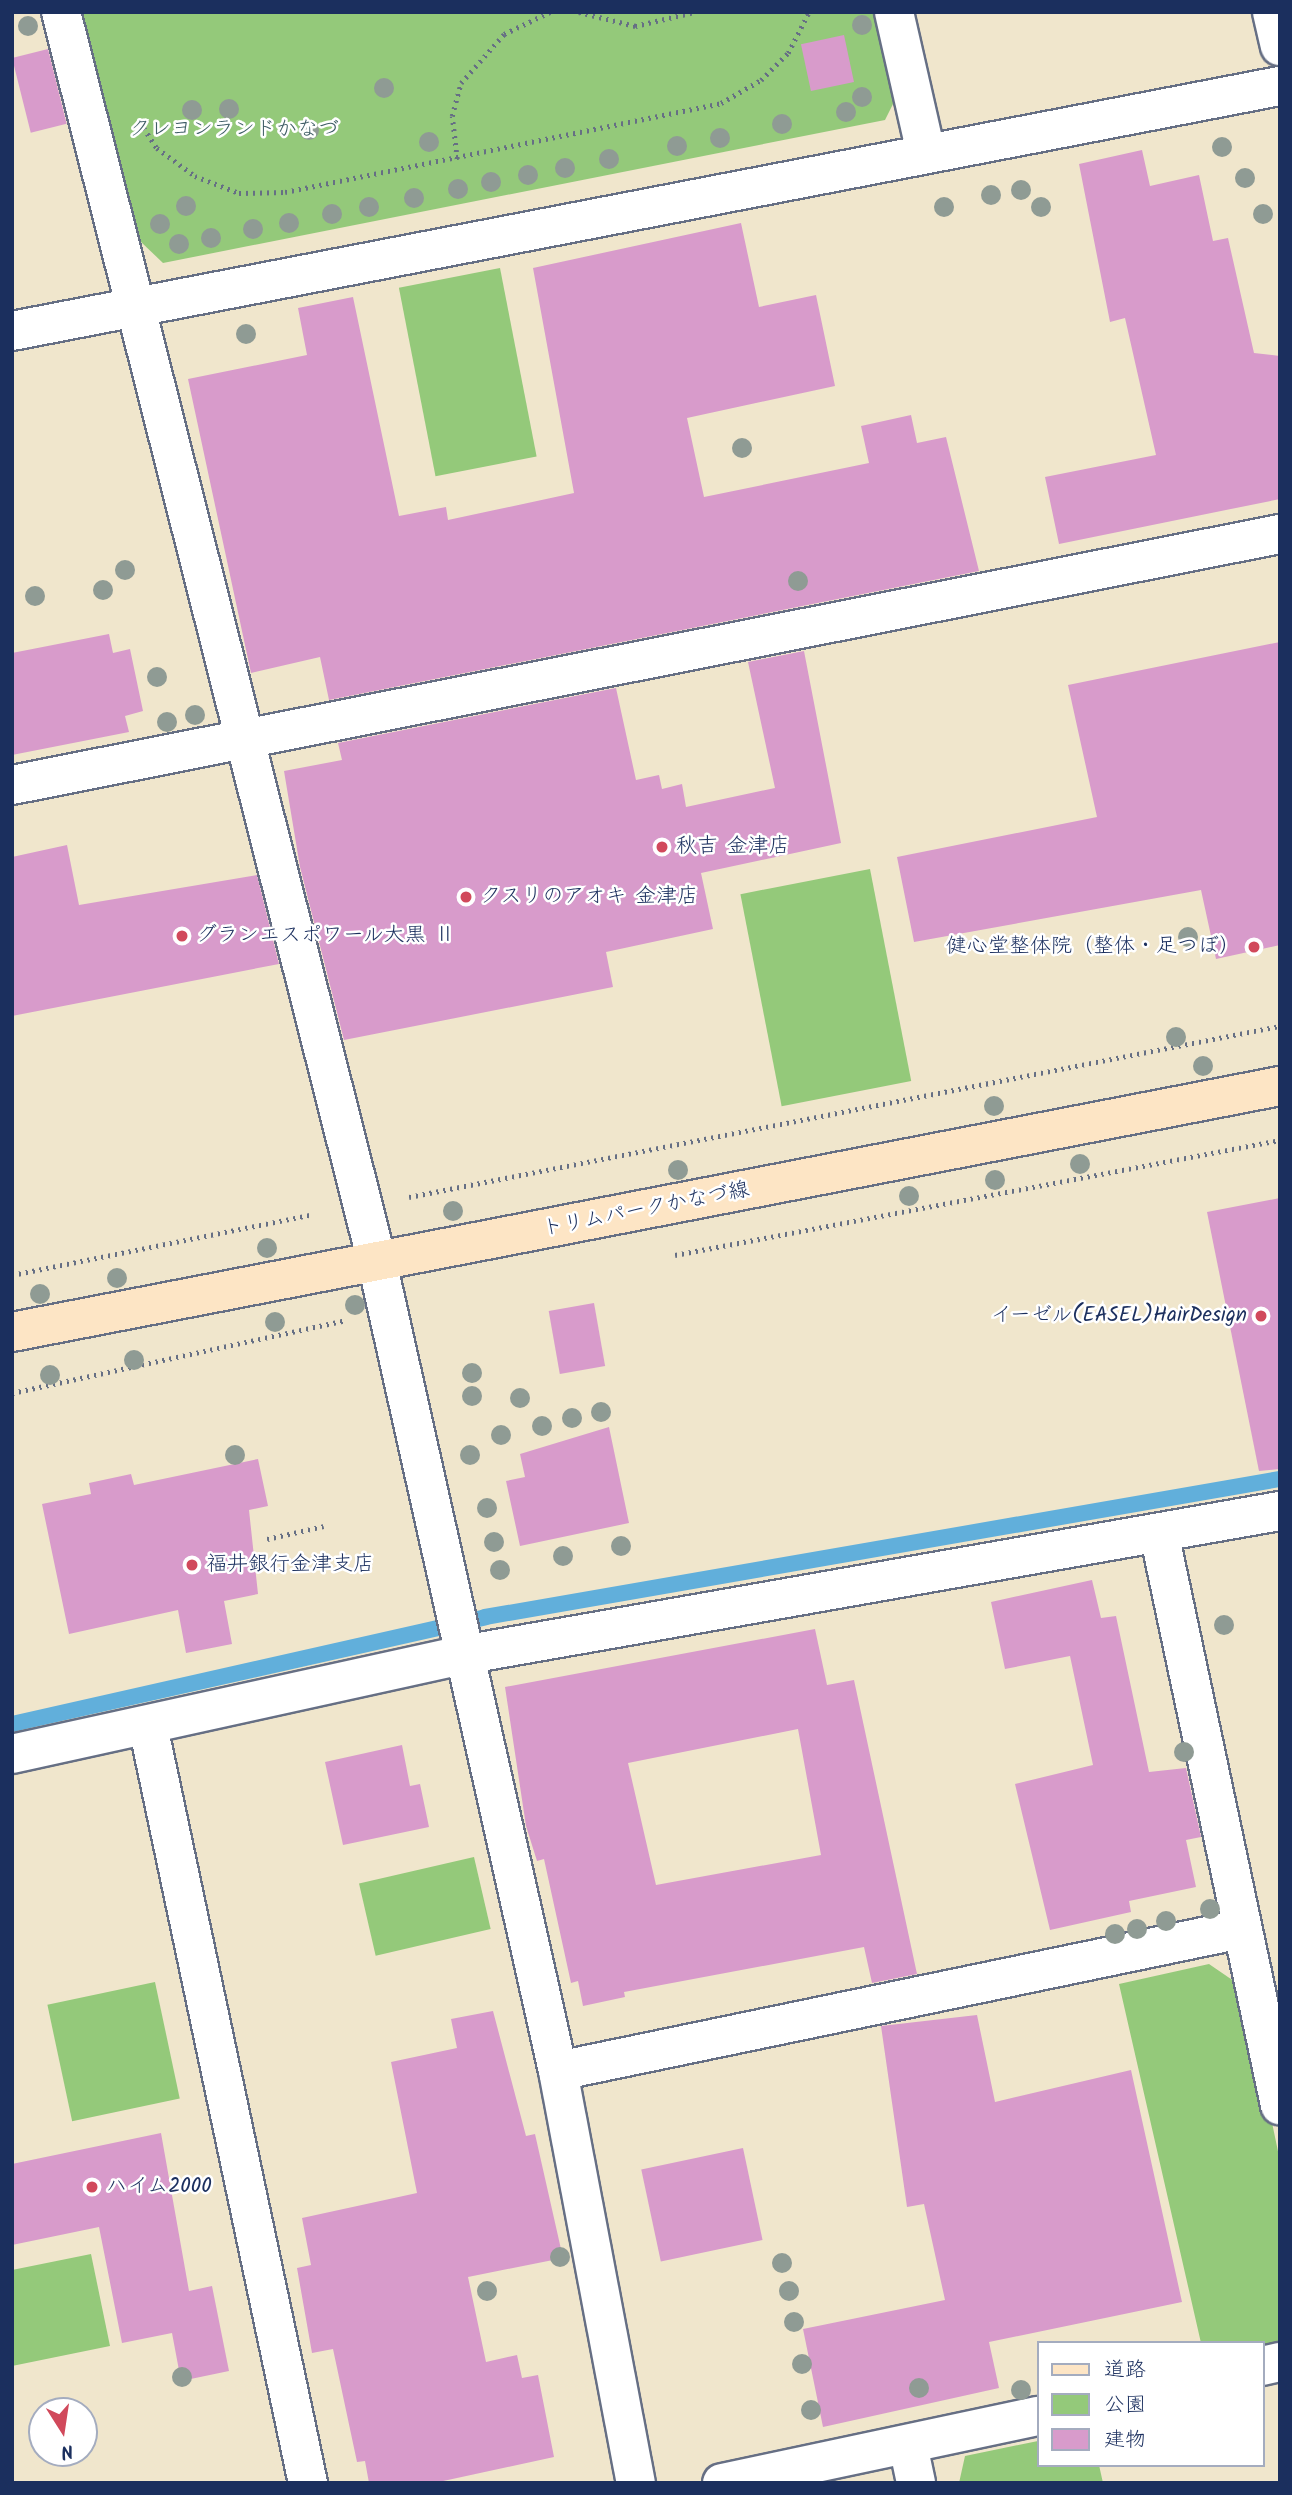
<!DOCTYPE html>
<meta charset="utf-8">
<style>
body{margin:0}
#map{position:relative;width:1292px;height:2495px;overflow:hidden;background:#f0e6cc;font-family:Kalam,"Klee One",sans-serif}
div>[style]{position:absolute}
[style*='--x']{left:calc(var(--x)*1px);top:calc(var(--y)*1px);width:calc(var(--w)*1px);rotate:calc(var(--a)*1deg)}
.green>*{inset:0;background:#94c97a;transform-origin:0 0}
.stream>*{height:16px;margin:-8px;padding:0 8px;transform-origin:8px;border-radius:8px;background:#61afdb}
.building>*{inset:0;background:#d89bcb;transform-origin:0 0}
.path>*{height:4.5px;margin-top:-2.25px;transform-origin:0;background:repeating-linear-gradient(90deg,#666f84 0 2px,transparent 0 7px)}
.roads{filter:drop-shadow(2px 0 #666f84) drop-shadow(-2px 0 #666f84) drop-shadow(0 2px #666f84) drop-shadow(0 -2px #666f84)}
.street>*{height:38px;margin:-19px;padding:0 19px;transform-origin:19px;border-radius:19px;background:#fff}
.secondary>*{height:38px;margin:-19px;padding:0 19px;transform-origin:19px;border-radius:19px;background:#fde5c5}
.trees>*{width:20px;height:20px;margin:-10px;border-radius:50%;background:#8f9b94}
.dots>*{width:19px;height:19px;translate:-50% -50%;box-sizing:border-box;border:4px solid #fff;border-radius:50%}
span{translate:-50% -50%;white-space:nowrap;text-align:center;line-height:1.15;-webkit-text-stroke:5px #fff;paint-order:stroke}
.park-label{font-size:21px;color:#3f5d66}
.poi-label{font-size:21px;color:#1b2f5e}
.left{translate:0 -50%;text-align:left}
.right{translate:-100% -50%;text-align:right}
.street-label{font-size:21px;color:#1b2f5e}
.frame{position:absolute;inset:0;border:14px solid #1b2f5e;pointer-events:none}
.legend{position:absolute;left:1037px;top:2341px;width:228px;height:126px;box-sizing:border-box;background:#fff;border:2px solid #a4acbf;margin:0;padding:9px 12px;list-style:none;font-size:21px;color:#1b2f5e}
.legend li{display:flex;align-items:center;gap:14px;height:35px}
.legend b{width:35px;border:2px solid #a4acbf}
.north{position:absolute;left:28px;top:2397px;width:70px;height:70px;box-sizing:border-box;background:#fff;border:2px solid #a4acbf;border-radius:50%;rotate:168deg;font-size:19px;font-weight:700;line-height:28px;text-align:center;color:#1b2f5e}
.north::after{content:'';display:block;margin:auto;width:24px;height:32px;background:#d1495b;clip-path:polygon(50% 0,100% 100%,50% 72%,0 100%)}
</style>
<div id="map">
<div class="green">
<div style="clip-path:polygon(82px 12px,877px 12px,897px 96px,885px 120px,163px 263px,140px 241px)"></div>
<div style="left:500px;top:268px;width:192px;height:103px;rotate:79deg"></div>
<div style="left:870px;top:869px;width:216px;height:132px;rotate:79deg"></div>
<div style="left:474px;top:1857px;width:74px;height:118px;rotate:77deg"></div>
<div style="clip-path:polygon(1209px 1964px,1244px 1988px,1280px 2161px,1280px 2345px,1262px 2349px,1262px 2343px,1201px 2343px,1119px 1984px)"></div>
<div style="left:155px;top:1982px;width:119px;height:110px;rotate:78deg"></div>
<div style="clip-path:polygon(91px 2254px,110px 2346px,12px 2366px,12px 2270px)"></div>
<div style="clip-path:polygon(1038px 2441px,1038px 2465px,1099px 2465px,1103px 2483px,959px 2483px,965px 2456px)"></div>
</div>
<div class="stream">
<div style="--x:12;--y:1724;--w:485;--a:-12.7"></div>
<div style="--x:485;--y:1617;--w:807;--a:-9.85"></div>
</div>
<div class="building">
<div style="left:844px;top:35px;width:48px;height:44px;rotate:78deg"></div>
<div style="left:48px;top:49px;width:77px;height:37px;rotate:76deg"></div>
<div style="clip-path:polygon(1142px 150px,1150px 186px,1199px 175px,1213px 241px,1228px 238px,1254px 353px,1280px 356px,1280px 499px,1059px 544px,1045px 477px,1156px 455px,1125px 318px,1110px 322px,1079px 164px)"></div>
<div style="clip-path:polygon(741px 223px,759px 307px,816px 295px,835px 386px,687px 418px,704px 497px,869px 463px,861px 426px,911px 415px,917px 443px,946px 437px,979px 571px,329px 700px,320px 657px,251px 673px,188px 379px,307px 355px,298px 308px,353px 297px,399px 516px,446px 507px,448px 520px,574px 493px,533px 268px)"></div>
<div style="clip-path:polygon(109px 634px,113px 653px,130px 649px,143px 711px,125px 716px,129px 732px,12px 755px,12px 653px)"></div>
<div style="clip-path:polygon(1280px 642px,1280px 945px,1216px 959px,1201px 890px,914px 942px,897px 857px,1097px 817px,1068px 685px)"></div>
<div style="clip-path:polygon(804px 651px,841px 843px,701px 873px,713px 929px,606px 952px,613px 987px,344px 1040px,300px 867px,284px 771px,342px 760px,338px 743px,616px 688px,636px 780px,659px 775px,662px 789px,682px 784px,686px 807px,775px 788px,748px 662px)"></div>
<div style="clip-path:polygon(67px 845px,79px 905px,257px 875px,279px 964px,12px 1016px,12px 857px)"></div>
<div style="clip-path:polygon(1280px 1198px,1280px 1469px,1259px 1471px,1207px 1212px)"></div>
<div style="left:594px;top:1303px;width:64px;height:46px;rotate:80deg"></div>
<div style="clip-path:polygon(609px 1427px,629px 1523px,520px 1546px,506px 1481px,525px 1477px,520px 1454px)"></div>
<div style="clip-path:polygon(258px 1459px,268px 1506px,249px 1510px,258px 1594px,224px 1601px,232px 1644px,186px 1653px,178px 1610px,69px 1634px,42px 1504px,91px 1494px,89px 1483px,131px 1474px,134px 1485px)"></div>
<div style="clip-path:polygon(1092px 1580px,1101px 1618px,1116px 1616px,1149px 1772px,1186px 1768px,1201px 1837px,1186px 1840px,1196px 1887px,1129px 1901px,1131px 1912px,1050px 1930px,1015px 1784px,1093px 1765px,1070px 1656px,1005px 1669px,991px 1602px)"></div>
<div style="clip-path:polygon(evenodd,815px 1629px,827px 1685px,854px 1680px,917px 1974px,872px 1983px,864px 1947px,624px 1992px,625px 1997px,583px 2006px,578px 1981px,571px 1983px,544px 1859px,537px 1861px,526px 1826px,505px 1687px,815px 1629px,798px 1729px,821px 1855px,656px 1885px,628px 1763px,798px 1729px)"></div>
<div style="clip-path:polygon(402px 1745px,410px 1786px,420px 1784px,429px 1827px,343px 1845px,325px 1762px)"></div>
<div style="clip-path:polygon(493px 2011px,526px 2136px,535px 2134px,563px 2258px,468px 2277px,486px 2362px,517px 2355px,522px 2378px,538px 2375px,554px 2457px,434px 2483px,369px 2483px,365px 2461px,357px 2462px,333px 2349px,312px 2353px,297px 2268px,311px 2265px,302px 2218px,417px 2193px,391px 2062px,457px 2048px,451px 2019px)"></div>
<div style="clip-path:polygon(977px 2015px,995px 2102px,1131px 2070px,1182px 2302px,989px 2342px,999px 2388px,823px 2427px,803px 2329px,945px 2300px,924px 2204px,907px 2207px,881px 2026px)"></div>
<div style="clip-path:polygon(161px 2133px,189px 2291px,212px 2286px,229px 2371px,181px 2381px,172px 2333px,122px 2343px,99px 2227px,12px 2245px,12px 2164px)"></div>
<div style="left:743px;top:2148px;width:94px;height:104px;rotate:78deg"></div>
</div>
<div class="path">
<div style="--x:579;--y:12;--w:58;--a:14"></div>
<div style="--x:635;--y:26;--w:61;--a:-13.3"></div>
<div style="--x:140;--y:122;--w:31;--a:57"></div>
<div style="--x:157;--y:148;--w:47;--a:36.4"></div>
<div style="--x:195;--y:176;--w:47;--a:21.1"></div>
<div style="--x:239;--y:193;--w:46;--a:-1.2"></div>
<div style="--x:285;--y:192;--w:445;--a:-11.5"></div>
<div style="--x:721;--y:103;--w:46;--a:-29.9"></div>
<div style="--x:761;--y:80;--w:38;--a:-45"></div>
<div style="--x:788;--y:53;--w:46;--a:-62.9"></div>
<div style="--x:457;--y:159;--w:43;--a:-96.6"></div>
<div style="--x:452;--y:116;--w:34;--a:-75"></div>
<div style="--x:461;--y:83;--w:65;--a:-48.7"></div>
<div style="--x:504;--y:34;--w:51;--a:-25.6"></div>
<div style="--x:409;--y:1197;--w:888;--a:-11.11"></div>
<div style="--x:675;--y:1255;--w:616;--a:-10.76"></div>
<div style="--x:12;--y:1275;--w:304;--a:-11.4"></div>
<div style="--x:12;--y:1393;--w:339;--a:-12.3"></div>
<div style="--x:267;--y:1539;--w:58;--a:-12.8"></div>
</div>
<div class="roads">
<div class="street">
<div style="--x:61;--y:12;--w:1289;--a:75.81"></div>
<div style="--x:377;--y:1262;--w:829;--a:77.39"></div>
<div style="--x:558;--y:2071;--w:419;--a:79.3"></div>
<div style="--x:894;--y:12;--w:145;--a:77.2"></div>
<div style="--x:1272;--y:12;--w:35;--a:77"></div>
<div style="--x:12;--y:331;--w:1291;--a:-10.94"></div>
<div style="--x:12;--y:785;--w:1293;--a:-11.2"></div>
<div style="--x:1159;--y:1533;--w:585;--a:78.06"></div>
<div style="--x:148;--y:1726;--w:774;--a:78.07"></div>
<div style="--x:12;--y:1754;--w:462;--a:-12.4"></div>
<div style="--x:463;--y:1655;--w:830;--a:-10"></div>
<div style="--x:558;--y:2071;--w:698;--a:-11.74"></div>
<div style="--x:1262;--y:2366;--w:18;--a:-13"></div>
<div style="--x:908;--y:2445;--w:39;--a:78"></div>
<div style="--x:722;--y:2483;--w:323;--a:-12"></div>
</div>
<div class="secondary">
<div style="--x:12;--y:1332;--w:1292;--a:-10.98"></div>
</div>
</div>
<div class="trees">
<div style="left:862px;top:25px"></div>
<div style="left:28px;top:26px"></div>
<div style="left:384px;top:88px"></div>
<div style="left:862px;top:97px"></div>
<div style="left:229px;top:109px"></div>
<div style="left:192px;top:110px"></div>
<div style="left:846px;top:112px"></div>
<div style="left:782px;top:124px"></div>
<div style="left:309px;top:130px"></div>
<div style="left:720px;top:138px"></div>
<div style="left:429px;top:142px"></div>
<div style="left:677px;top:146px"></div>
<div style="left:1222px;top:147px"></div>
<div style="left:609px;top:159px"></div>
<div style="left:565px;top:168px"></div>
<div style="left:528px;top:175px"></div>
<div style="left:1245px;top:178px"></div>
<div style="left:491px;top:182px"></div>
<div style="left:458px;top:189px"></div>
<div style="left:1021px;top:190px"></div>
<div style="left:991px;top:195px"></div>
<div style="left:414px;top:198px"></div>
<div style="left:186px;top:206px"></div>
<div style="left:369px;top:207px"></div>
<div style="left:944px;top:207px"></div>
<div style="left:1041px;top:207px"></div>
<div style="left:332px;top:214px"></div>
<div style="left:1263px;top:214px"></div>
<div style="left:289px;top:223px"></div>
<div style="left:160px;top:224px"></div>
<div style="left:253px;top:229px"></div>
<div style="left:211px;top:238px"></div>
<div style="left:179px;top:244px"></div>
<div style="left:246px;top:334px"></div>
<div style="left:742px;top:448px"></div>
<div style="left:125px;top:570px"></div>
<div style="left:798px;top:581px"></div>
<div style="left:103px;top:590px"></div>
<div style="left:35px;top:596px"></div>
<div style="left:157px;top:677px"></div>
<div style="left:195px;top:715px"></div>
<div style="left:167px;top:722px"></div>
<div style="left:1188px;top:937px"></div>
<div style="left:1176px;top:1037px"></div>
<div style="left:1203px;top:1066px"></div>
<div style="left:994px;top:1106px"></div>
<div style="left:1080px;top:1164px"></div>
<div style="left:678px;top:1170px"></div>
<div style="left:995px;top:1180px"></div>
<div style="left:909px;top:1196px"></div>
<div style="left:453px;top:1211px"></div>
<div style="left:267px;top:1248px"></div>
<div style="left:117px;top:1278px"></div>
<div style="left:40px;top:1294px"></div>
<div style="left:355px;top:1305px"></div>
<div style="left:275px;top:1322px"></div>
<div style="left:134px;top:1360px"></div>
<div style="left:472px;top:1373px"></div>
<div style="left:50px;top:1375px"></div>
<div style="left:472px;top:1396px"></div>
<div style="left:520px;top:1398px"></div>
<div style="left:601px;top:1412px"></div>
<div style="left:572px;top:1418px"></div>
<div style="left:542px;top:1426px"></div>
<div style="left:501px;top:1435px"></div>
<div style="left:235px;top:1455px"></div>
<div style="left:470px;top:1455px"></div>
<div style="left:487px;top:1508px"></div>
<div style="left:494px;top:1542px"></div>
<div style="left:621px;top:1546px"></div>
<div style="left:563px;top:1556px"></div>
<div style="left:500px;top:1570px"></div>
<div style="left:1224px;top:1625px"></div>
<div style="left:1184px;top:1752px"></div>
<div style="left:1210px;top:1909px"></div>
<div style="left:1166px;top:1921px"></div>
<div style="left:1137px;top:1929px"></div>
<div style="left:1115px;top:1934px"></div>
<div style="left:560px;top:2257px"></div>
<div style="left:782px;top:2263px"></div>
<div style="left:487px;top:2291px"></div>
<div style="left:789px;top:2291px"></div>
<div style="left:794px;top:2322px"></div>
<div style="left:802px;top:2364px"></div>
<div style="left:182px;top:2377px"></div>
<div style="left:919px;top:2388px"></div>
<div style="left:1021px;top:2390px"></div>
<div style="left:811px;top:2410px"></div>
</div>
<div class="dots">
<div style="left:662px;top:847px;background:#d1495b"></div>
<div style="left:466px;top:897px;background:#d1495b"></div>
<div style="left:182px;top:936px;background:#d1495b"></div>
<div style="left:1254px;top:947px;background:#d1495b"></div>
<div style="left:1261px;top:1316px;background:#d1495b"></div>
<div style="left:192px;top:1565px;background:#d1495b"></div>
<div style="left:92px;top:2187px;background:#d1495b"></div>
</div>
<div class="park-label">
<span style="left:234px;top:130px">クレヨンランドかなづ</span>
</div>
<div class="poi-label">
<span class="left" style="left:676px;top:847px">秋吉 金津店</span>
<span class="left" style="left:480px;top:897px">クスリのアオキ 金津店</span>
<span class="left" style="left:196px;top:936px">グランエスポワール大黒 Ⅱ</span>
<span class="right" style="left:1240px;top:947px">健心堂整体院（整体・足つぼ）</span>
<span class="right" style="left:1247px;top:1316px">イーゼル(EASEL)HairDesign</span>
<span class="left" style="left:206px;top:1565px">福井銀行金津支店</span>
<span class="left" style="left:106px;top:2187px">ハイム2000</span>
</div>
<div class="street-label">
<span style="left:646px;top:1210px;rotate:-11deg">トリムパークかなづ線</span>
</div>
<div class="frame"></div>
<ul class="legend">
<li><b style="height:9px;background:#fde5c5"></b>道路</li>
<li><b style="height:19px;background:#94c97a"></b>公園</li>
<li><b style="height:19px;background:#d89bcb"></b>建物</li>
</ul>
<div class="north">N</div>
</div>
